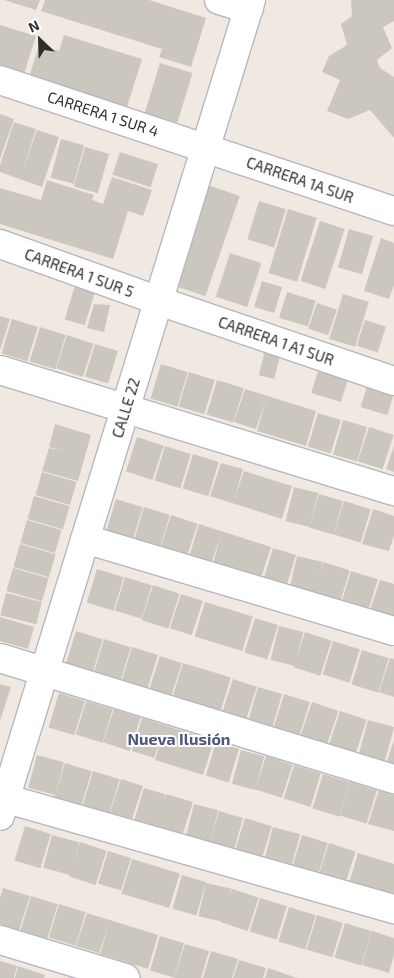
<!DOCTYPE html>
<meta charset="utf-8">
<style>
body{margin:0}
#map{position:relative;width:394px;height:978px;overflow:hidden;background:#efe9e1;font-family:"Exo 2",sans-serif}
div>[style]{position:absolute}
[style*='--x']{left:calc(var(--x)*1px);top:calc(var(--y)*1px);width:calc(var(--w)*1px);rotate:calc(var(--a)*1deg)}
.building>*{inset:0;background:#cbc7bf;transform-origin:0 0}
.roads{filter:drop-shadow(1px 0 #b4b7c1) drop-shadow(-1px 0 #b4b7c1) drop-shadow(0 1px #b4b7c1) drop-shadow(0 -1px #b4b7c1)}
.minor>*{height:28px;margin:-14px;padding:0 14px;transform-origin:14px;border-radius:14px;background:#fff}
span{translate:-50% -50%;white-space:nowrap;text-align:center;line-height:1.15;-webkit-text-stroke:4px #fff;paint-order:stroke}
.street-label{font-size:15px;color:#2e2e2e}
.neighbourhood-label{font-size:16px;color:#4d5680;font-weight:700}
.north{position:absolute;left:15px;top:15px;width:50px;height:50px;-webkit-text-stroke:4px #fff;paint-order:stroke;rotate:336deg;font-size:14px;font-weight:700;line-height:20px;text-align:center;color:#2e2e2e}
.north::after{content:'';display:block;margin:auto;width:18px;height:22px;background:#2e2e2e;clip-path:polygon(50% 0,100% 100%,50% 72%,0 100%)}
</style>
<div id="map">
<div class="building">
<div style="clip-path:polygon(4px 0,40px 0,36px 10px)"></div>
<div style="clip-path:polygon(45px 0,149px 0,206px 18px,191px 67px,159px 57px,162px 49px,41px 11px)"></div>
<div style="clip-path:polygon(353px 0,394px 0,394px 21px,383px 27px,392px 48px,377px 60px,380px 68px,394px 77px,394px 138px,370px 110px,348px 119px,327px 111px,340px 80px,322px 72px,329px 56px,347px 45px,341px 24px,352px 16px,351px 1px)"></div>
<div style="clip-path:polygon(0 25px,36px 36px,24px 74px,0 67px)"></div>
<div style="clip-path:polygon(64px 35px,142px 59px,127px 107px,29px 77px,39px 45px,59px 51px)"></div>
<div style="left:160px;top:63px;width:34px;height:52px;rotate:17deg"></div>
<div style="clip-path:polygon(0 114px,14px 119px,0 159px)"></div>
<div style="clip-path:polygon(14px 122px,36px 129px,22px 172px,37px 130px,59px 137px,42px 187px,0 172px,0 165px)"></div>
<div style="left:61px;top:139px;width:24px;height:40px;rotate:15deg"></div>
<div style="left:85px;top:147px;width:25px;height:41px;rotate:16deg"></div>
<div style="left:120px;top:152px;width:40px;height:24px;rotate:18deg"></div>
<div style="clip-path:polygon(112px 177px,152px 190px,143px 216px,128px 211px,113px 259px,0 224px,0 188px,41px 200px,47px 180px,94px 195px,92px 200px,103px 204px)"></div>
<div style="left:202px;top:183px;width:40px;height:106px;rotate:19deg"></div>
<div style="left:259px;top:201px;width:28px;height:40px;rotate:17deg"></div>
<div style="left:288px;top:209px;width:30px;height:67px;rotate:17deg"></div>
<div style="left:320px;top:221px;width:26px;height:63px;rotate:18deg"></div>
<div style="left:349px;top:229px;width:25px;height:40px;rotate:16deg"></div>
<div style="clip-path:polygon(381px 238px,394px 243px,394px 285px,389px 299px,364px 291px)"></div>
<div style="left:230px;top:253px;width:33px;height:46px;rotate:18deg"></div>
<div style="left:77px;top:279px;width:21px;height:42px;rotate:17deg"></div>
<div style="left:262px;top:281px;width:21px;height:27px;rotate:17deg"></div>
<div style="left:287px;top:292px;width:30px;height:27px;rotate:17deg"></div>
<div style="left:343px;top:294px;width:27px;height:47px;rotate:17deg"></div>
<div style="left:317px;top:303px;width:21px;height:27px;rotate:19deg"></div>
<div style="clip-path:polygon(94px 304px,110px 305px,104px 332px,87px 328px)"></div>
<div style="clip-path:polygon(0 316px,10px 319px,0 350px)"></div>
<div style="left:12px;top:319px;width:27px;height:36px;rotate:17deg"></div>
<div style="left:365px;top:320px;width:22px;height:27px;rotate:18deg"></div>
<div style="left:40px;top:327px;width:27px;height:36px;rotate:17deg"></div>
<div style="left:67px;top:335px;width:28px;height:35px;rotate:18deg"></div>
<div style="left:95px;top:344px;width:24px;height:34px;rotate:17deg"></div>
<div style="left:265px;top:350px;width:16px;height:26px;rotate:14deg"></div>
<div style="left:161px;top:364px;width:28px;height:36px;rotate:17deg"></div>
<div style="left:318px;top:371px;width:31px;height:23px;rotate:17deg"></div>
<div style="left:189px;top:372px;width:27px;height:36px;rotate:17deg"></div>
<div style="left:217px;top:380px;width:28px;height:36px;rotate:17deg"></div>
<div style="left:367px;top:386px;width:28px;height:22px;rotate:17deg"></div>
<div style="clip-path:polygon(245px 389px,316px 411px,306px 446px,257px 431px,266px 399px,256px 429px,234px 422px)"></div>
<div style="left:318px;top:413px;width:24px;height:35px;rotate:17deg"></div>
<div style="left:343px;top:420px;width:25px;height:36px;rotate:16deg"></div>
<div style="clip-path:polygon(55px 424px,91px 435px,78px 481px,42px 471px,49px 448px,64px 451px,49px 447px)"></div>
<div style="left:369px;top:427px;width:26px;height:36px;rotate:18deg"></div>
<div style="left:137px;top:437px;width:28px;height:36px;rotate:18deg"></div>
<div style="left:165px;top:446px;width:27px;height:36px;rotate:17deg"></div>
<div style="clip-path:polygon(394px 446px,394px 472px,386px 469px)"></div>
<div style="left:193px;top:454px;width:27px;height:36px;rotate:17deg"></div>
<div style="clip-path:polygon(221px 463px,243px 469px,234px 500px,244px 471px,292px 486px,282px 519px,210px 496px)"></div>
<div style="left:42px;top:472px;width:36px;height:24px;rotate:16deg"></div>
<div style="left:294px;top:487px;width:25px;height:35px;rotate:14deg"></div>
<div style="left:319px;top:494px;width:25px;height:35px;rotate:16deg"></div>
<div style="left:34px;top:496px;width:37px;height:24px;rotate:16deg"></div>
<div style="left:116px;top:499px;width:28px;height:36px;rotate:17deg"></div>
<div style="left:344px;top:501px;width:28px;height:35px;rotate:17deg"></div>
<div style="left:144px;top:507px;width:27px;height:36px;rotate:17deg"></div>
<div style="clip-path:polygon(373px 509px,394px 516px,394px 536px,389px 551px,362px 544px)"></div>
<div style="left:171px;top:515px;width:28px;height:35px;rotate:18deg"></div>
<div style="left:27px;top:520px;width:36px;height:24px;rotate:16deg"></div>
<div style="clip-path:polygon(199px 524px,271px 547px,260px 581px,212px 566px,221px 535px,211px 564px,189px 557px)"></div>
<div style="left:20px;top:544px;width:37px;height:24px;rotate:16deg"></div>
<div style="left:273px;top:548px;width:24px;height:35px;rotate:17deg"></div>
<div style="left:297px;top:556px;width:26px;height:35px;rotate:13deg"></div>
<div style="left:323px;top:562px;width:28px;height:35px;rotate:17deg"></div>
<div style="left:13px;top:568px;width:37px;height:24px;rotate:16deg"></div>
<div style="left:97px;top:569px;width:28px;height:35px;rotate:17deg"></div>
<div style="left:351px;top:571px;width:28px;height:35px;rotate:17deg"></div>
<div style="left:125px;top:577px;width:28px;height:35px;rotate:17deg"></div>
<div style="clip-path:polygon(380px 580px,394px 584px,394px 621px,369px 613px)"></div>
<div style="left:153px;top:585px;width:28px;height:37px;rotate:18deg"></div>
<div style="left:6px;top:593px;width:37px;height:23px;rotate:14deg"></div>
<div style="left:181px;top:594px;width:23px;height:36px;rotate:18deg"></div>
<div style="left:205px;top:602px;width:50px;height:36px;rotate:17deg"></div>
<div style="clip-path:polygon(0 617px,34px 627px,28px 649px,0 641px)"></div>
<div style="left:255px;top:618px;width:24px;height:36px;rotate:17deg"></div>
<div style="left:279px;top:626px;width:25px;height:35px;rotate:14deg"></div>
<div style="left:76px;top:631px;width:28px;height:35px;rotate:17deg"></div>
<div style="left:305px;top:632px;width:28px;height:37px;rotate:18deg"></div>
<div style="left:104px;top:639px;width:28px;height:36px;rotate:17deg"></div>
<div style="left:333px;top:641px;width:28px;height:35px;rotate:17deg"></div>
<div style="left:132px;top:647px;width:27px;height:36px;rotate:17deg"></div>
<div style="left:362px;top:650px;width:28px;height:36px;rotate:17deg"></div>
<div style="left:160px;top:656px;width:23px;height:35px;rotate:18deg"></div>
<div style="clip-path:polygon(390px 658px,394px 659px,394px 697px,379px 692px)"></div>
<div style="left:183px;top:663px;width:50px;height:36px;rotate:17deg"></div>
<div style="left:233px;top:679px;width:25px;height:36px;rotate:18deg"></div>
<div style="clip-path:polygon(0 684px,11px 687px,0 721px)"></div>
<div style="left:258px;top:687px;width:25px;height:36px;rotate:16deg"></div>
<div style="left:59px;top:693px;width:27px;height:36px;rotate:17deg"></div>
<div style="left:284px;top:694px;width:27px;height:36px;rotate:17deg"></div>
<div style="left:86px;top:701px;width:28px;height:35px;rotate:17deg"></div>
<div style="left:312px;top:702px;width:28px;height:37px;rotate:19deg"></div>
<div style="left:114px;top:709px;width:28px;height:35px;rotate:18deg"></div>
<div style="left:340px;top:711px;width:28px;height:35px;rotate:18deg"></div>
<div style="clip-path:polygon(142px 718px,214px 741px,203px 775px,155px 760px,164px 729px,154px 758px,132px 751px)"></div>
<div style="left:368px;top:720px;width:27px;height:35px;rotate:15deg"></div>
<div style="clip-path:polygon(394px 740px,394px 766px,386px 764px)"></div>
<div style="left:216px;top:742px;width:24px;height:35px;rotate:17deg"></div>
<div style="left:241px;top:750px;width:24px;height:35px;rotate:15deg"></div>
<div style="left:37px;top:755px;width:28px;height:34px;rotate:15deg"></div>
<div style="left:266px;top:756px;width:28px;height:35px;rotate:18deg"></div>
<div style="left:65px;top:763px;width:28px;height:36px;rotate:17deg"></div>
<div style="left:294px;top:765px;width:28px;height:35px;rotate:17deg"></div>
<div style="left:93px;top:771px;width:28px;height:36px;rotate:17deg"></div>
<div style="left:323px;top:774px;width:28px;height:36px;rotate:17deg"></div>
<div style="left:121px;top:779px;width:23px;height:36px;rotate:18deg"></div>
<div style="left:350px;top:782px;width:28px;height:35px;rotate:17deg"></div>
<div style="clip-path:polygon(144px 788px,165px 794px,164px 800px,166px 794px,193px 802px,182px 836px,134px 821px)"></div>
<div style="clip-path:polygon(379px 790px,394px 795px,394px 831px,368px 824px)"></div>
<div style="left:194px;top:804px;width:25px;height:35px;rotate:14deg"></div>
<div style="left:219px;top:811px;width:25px;height:35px;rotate:16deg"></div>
<div style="left:245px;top:818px;width:28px;height:36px;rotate:17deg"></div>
<div style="left:25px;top:826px;width:27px;height:36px;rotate:17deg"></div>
<div style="left:273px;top:827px;width:28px;height:34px;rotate:15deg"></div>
<div style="left:52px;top:835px;width:28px;height:34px;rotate:15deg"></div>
<div style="left:302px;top:835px;width:27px;height:36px;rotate:17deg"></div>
<div style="left:80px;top:842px;width:28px;height:36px;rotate:18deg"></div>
<div style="left:329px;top:843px;width:28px;height:35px;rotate:18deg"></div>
<div style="left:108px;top:851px;width:24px;height:34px;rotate:17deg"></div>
<div style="clip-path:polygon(358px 853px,394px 864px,394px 901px,348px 887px)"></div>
<div style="left:132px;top:859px;width:50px;height:36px;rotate:17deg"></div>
<div style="left:182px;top:875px;width:25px;height:35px;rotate:16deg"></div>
<div style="left:206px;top:883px;width:26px;height:34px;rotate:13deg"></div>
<div style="clip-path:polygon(3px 888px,30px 896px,19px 930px,0 924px,0 898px)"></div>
<div style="left:232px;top:889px;width:28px;height:35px;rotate:18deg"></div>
<div style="left:31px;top:896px;width:28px;height:36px;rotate:17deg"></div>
<div style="left:260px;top:898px;width:28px;height:35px;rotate:17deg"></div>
<div style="left:59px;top:904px;width:28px;height:35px;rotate:17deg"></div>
<div style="left:289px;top:907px;width:28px;height:36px;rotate:17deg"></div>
<div style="clip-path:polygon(87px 913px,158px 935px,148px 969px,100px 954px,109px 924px,99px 953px,76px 946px)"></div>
<div style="left:317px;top:915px;width:27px;height:36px;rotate:17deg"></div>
<div style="left:345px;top:923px;width:28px;height:36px;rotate:17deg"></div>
<div style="clip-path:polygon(372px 931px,394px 938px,394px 955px,389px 973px,362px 965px)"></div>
<div style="left:160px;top:936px;width:25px;height:36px;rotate:16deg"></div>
<div style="clip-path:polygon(185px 944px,209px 951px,201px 978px,174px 978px)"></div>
<div style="clip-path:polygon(211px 951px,238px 959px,232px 978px,203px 978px)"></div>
<div style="clip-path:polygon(239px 960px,266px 968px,263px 978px,233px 978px)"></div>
<div style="clip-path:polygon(0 961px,17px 966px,14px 978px,0 978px)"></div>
<div style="clip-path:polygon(18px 966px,45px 975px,44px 978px,15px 978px)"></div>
<div style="clip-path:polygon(268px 968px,297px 978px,265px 978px)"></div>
</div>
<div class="roads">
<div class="minor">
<div style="--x:219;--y:0;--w:31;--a:17"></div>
<div style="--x:0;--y:80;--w:415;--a:18.4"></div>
<div style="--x:0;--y:244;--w:169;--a:19.7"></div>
<div style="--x:159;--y:301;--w:248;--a:18.8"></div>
<div style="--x:0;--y:370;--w:412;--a:17.1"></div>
<div style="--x:85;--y:539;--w:322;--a:16.6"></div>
<div style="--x:0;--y:658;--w:412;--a:17.1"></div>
<div style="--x:0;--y:797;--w:410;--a:15.9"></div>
<div style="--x:0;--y:816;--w:854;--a:-72.9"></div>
<div style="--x:0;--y:940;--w:131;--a:16.9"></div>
</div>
</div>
<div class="street-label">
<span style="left:103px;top:114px;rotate:18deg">CARRERA 1 SUR 4</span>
<span style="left:300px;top:180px;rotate:19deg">CARRERA 1A SUR</span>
<span style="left:79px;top:273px;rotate:20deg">CARRERA 1 SUR 5</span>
<span style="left:276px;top:341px;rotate:19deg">CARRERA 1 A1 SUR</span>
<span style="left:126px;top:408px;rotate:-73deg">CALLE 22</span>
</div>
<div class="neighbourhood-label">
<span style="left:179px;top:739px">Nueva Ilusión</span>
</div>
<div class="north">N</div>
</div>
